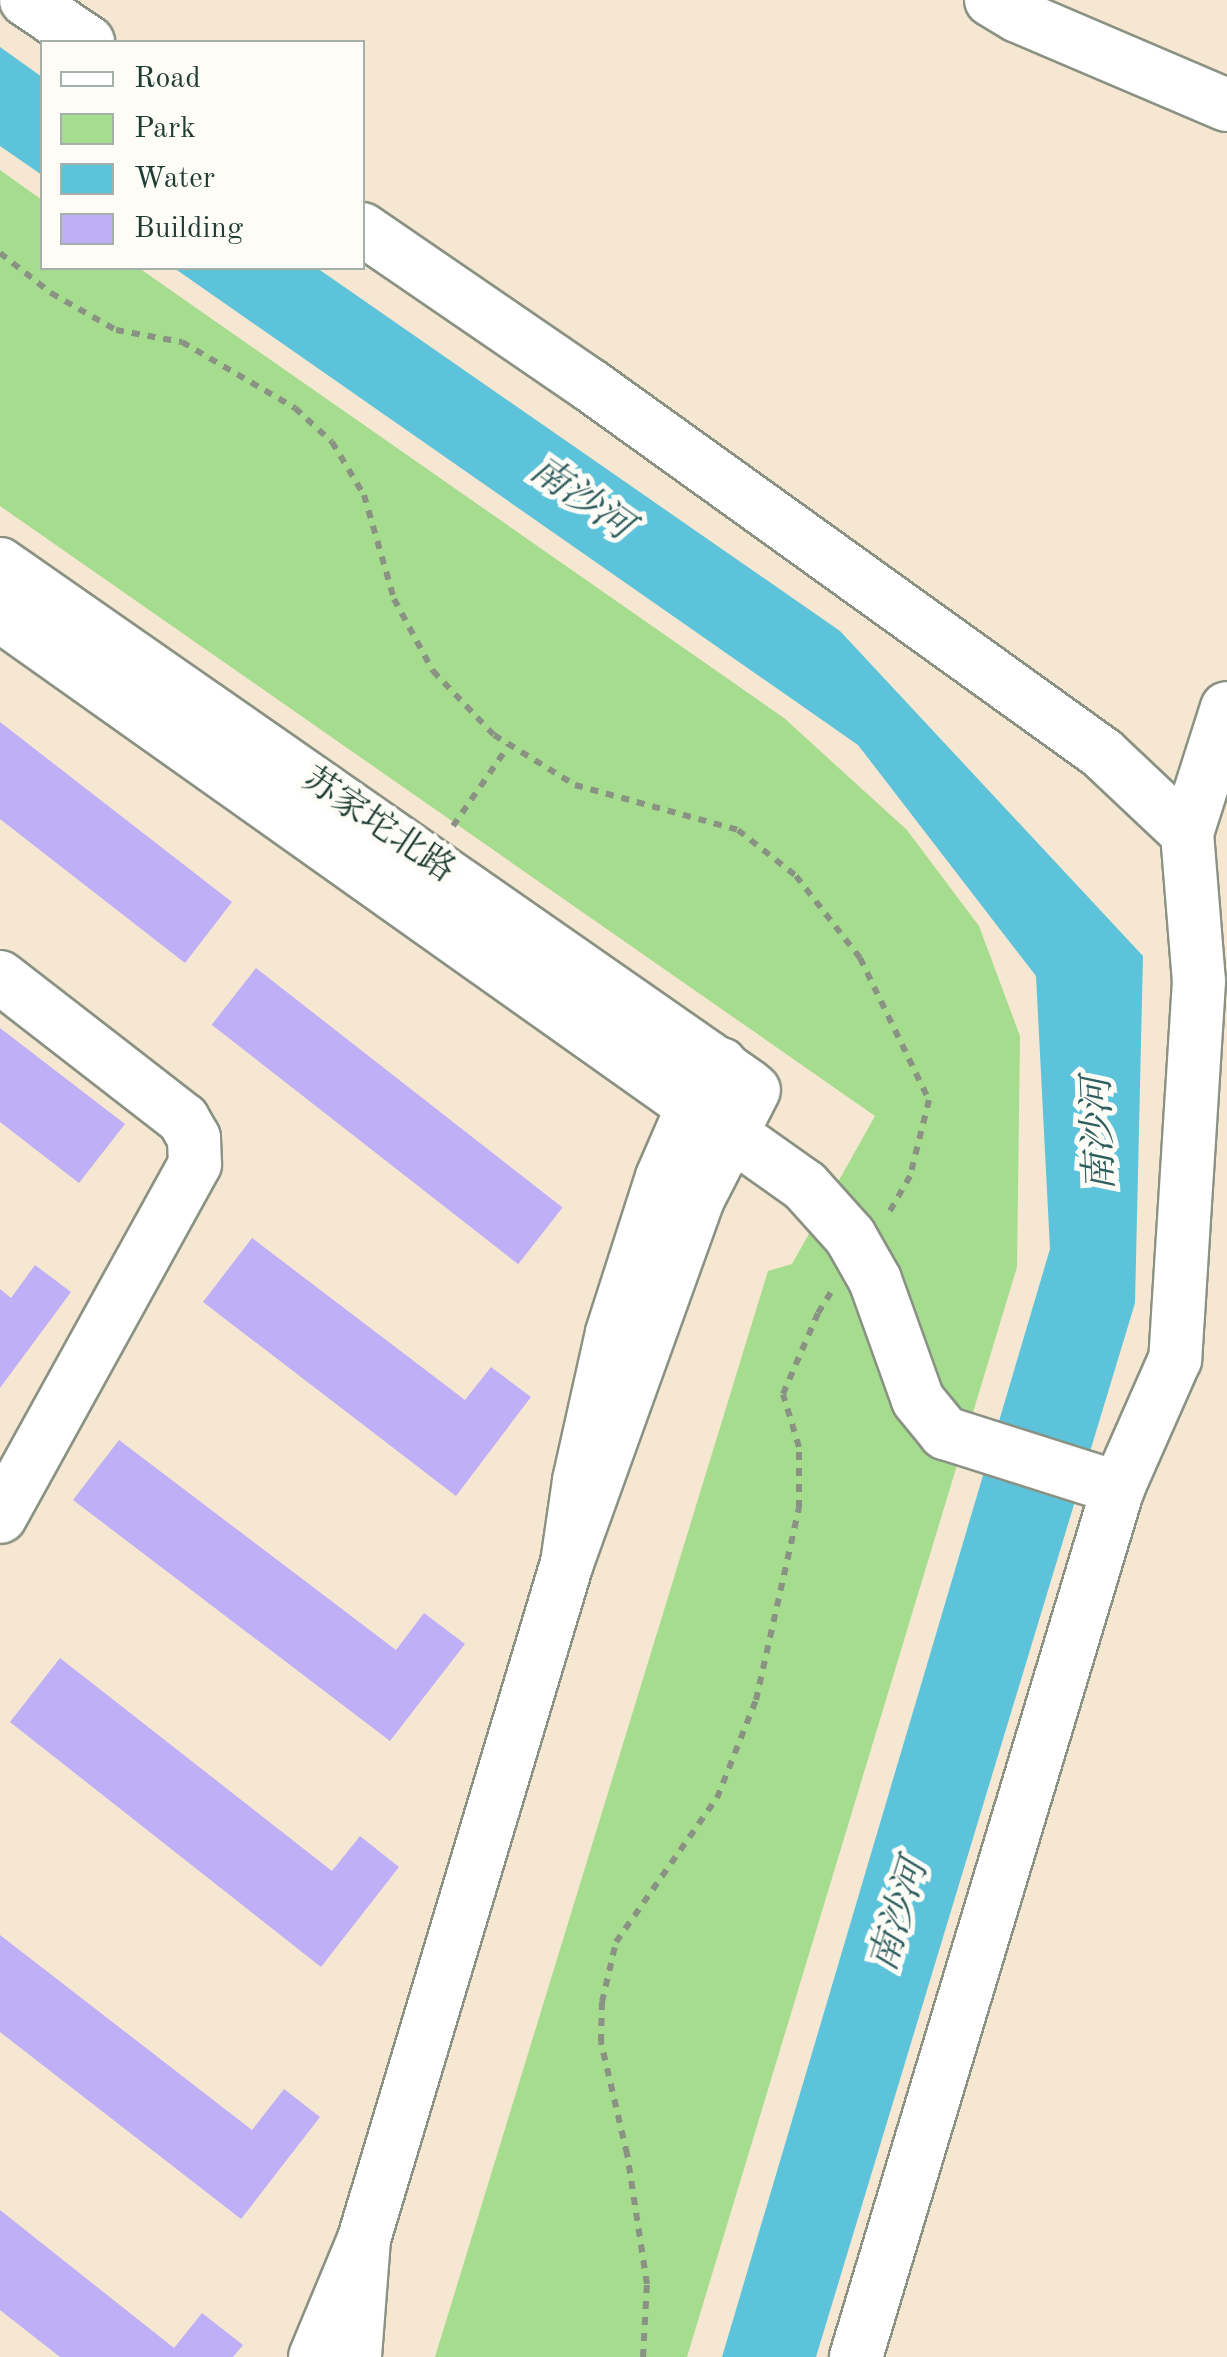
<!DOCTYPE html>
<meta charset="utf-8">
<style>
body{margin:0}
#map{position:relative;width:1227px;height:2357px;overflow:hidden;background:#f6e7d2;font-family:"Old Standard TT","Noto Serif SC",serif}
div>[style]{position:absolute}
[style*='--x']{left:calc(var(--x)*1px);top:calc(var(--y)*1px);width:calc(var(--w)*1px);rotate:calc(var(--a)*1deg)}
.green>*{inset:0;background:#a5dc8e}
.water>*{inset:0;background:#5cc3da}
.building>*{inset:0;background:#bfaff7;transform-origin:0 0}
.path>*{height:6px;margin-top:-3px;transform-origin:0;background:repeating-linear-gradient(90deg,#8a9283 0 8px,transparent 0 16px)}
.roads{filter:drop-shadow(2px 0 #8a9283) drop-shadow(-2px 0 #8a9283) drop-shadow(0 2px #8a9283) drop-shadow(0 -2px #8a9283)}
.minor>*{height:52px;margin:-26px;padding:0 26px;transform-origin:26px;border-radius:26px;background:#fff}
span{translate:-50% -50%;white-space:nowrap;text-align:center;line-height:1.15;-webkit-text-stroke:10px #fdfcf7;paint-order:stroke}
.street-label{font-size:35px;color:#1f3d34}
.water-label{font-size:38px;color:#2e5e5e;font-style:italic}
.legend{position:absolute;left:40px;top:40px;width:325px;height:230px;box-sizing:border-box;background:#fdfcf7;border:2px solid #a4b0a9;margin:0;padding:12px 18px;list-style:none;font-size:30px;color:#1f3d34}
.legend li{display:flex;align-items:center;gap:20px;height:50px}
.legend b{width:50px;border:2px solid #a4b0a9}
</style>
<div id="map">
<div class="green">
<div style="clip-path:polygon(0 170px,42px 200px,42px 268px,139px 268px,784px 718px,907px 830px,979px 926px,1020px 1036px,1017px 1267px,687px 2357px,435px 2357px,768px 1271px,792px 1264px,875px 1116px,0 506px)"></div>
</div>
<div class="water">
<div style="clip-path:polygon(0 47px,42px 77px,42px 175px,0 146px)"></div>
<div style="clip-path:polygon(174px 268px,317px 268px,840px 631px,1143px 956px,1135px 1303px,816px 2357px,722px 2357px,1050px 1249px,1036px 976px,858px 745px)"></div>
</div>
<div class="building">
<div style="clip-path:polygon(0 722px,232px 902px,185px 963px,0 819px)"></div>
<div style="left:256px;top:968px;width:389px;height:72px;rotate:38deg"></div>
<div style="clip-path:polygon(0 1028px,125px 1124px,79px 1183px,0 1122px)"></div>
<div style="clip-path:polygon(252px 1238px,465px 1400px,491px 1367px,531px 1397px,456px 1496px,203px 1302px)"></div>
<div style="clip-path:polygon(35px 1265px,71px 1292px,0 1388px,0 1289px,11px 1298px)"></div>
<div style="clip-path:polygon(119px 1440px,396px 1650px,424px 1613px,465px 1644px,390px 1741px,73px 1500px)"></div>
<div style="clip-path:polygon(60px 1658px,332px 1871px,360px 1836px,399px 1867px,321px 1967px,10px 1722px)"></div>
<div style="clip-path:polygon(0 1935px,252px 2130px,284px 2089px,320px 2117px,241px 2219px,0 2032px)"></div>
<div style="clip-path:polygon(0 2210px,174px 2348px,202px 2313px,243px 2345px,233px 2357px,60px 2357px,0 2310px)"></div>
</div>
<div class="path">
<div style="--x:0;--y:253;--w:65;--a:38.1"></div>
<div style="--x:51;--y:293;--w:75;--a:29.6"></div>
<div style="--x:116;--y:330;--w:67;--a:10.3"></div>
<div style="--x:182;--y:342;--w:131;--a:30.3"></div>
<div style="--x:295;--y:408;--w:50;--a:42.6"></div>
<div style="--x:332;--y:442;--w:62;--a:58.9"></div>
<div style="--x:364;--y:495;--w:108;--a:73.9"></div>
<div style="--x:394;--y:599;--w:82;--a:61.6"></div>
<div style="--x:433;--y:671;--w:88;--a:46.4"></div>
<div style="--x:494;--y:735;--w:95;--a:31.7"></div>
<div style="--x:575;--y:785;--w:169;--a:15.4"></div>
<div style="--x:738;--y:830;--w:74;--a:38.4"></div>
<div style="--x:796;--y:876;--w:104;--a:52"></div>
<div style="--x:860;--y:958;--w:158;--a:64.1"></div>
<div style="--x:929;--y:1100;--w:78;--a:104"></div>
<div style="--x:910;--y:1176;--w:46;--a:119.9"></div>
<div style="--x:453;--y:826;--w:98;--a:-55.3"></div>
<div style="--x:643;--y:2357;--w:73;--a:-86.9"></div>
<div style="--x:647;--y:2284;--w:132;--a:-98.7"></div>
<div style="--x:627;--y:2154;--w:115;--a:-103.1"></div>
<div style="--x:601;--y:2042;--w:40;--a:-88.6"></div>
<div style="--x:602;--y:2002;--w:62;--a:-76.9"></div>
<div style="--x:616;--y:1942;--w:176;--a:-55"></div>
<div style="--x:717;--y:1798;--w:105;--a:-68.3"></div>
<div style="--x:756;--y:1700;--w:197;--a:-77.4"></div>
<div style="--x:799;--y:1508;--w:61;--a:-90"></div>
<div style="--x:799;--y:1447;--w:55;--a:-106.8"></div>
<div style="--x:783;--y:1394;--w:88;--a:-66.6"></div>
<div style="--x:818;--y:1313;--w:26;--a:-58"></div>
</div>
<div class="roads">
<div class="minor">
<div style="--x:26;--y:0;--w:75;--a:34.1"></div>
<div style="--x:991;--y:0;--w:31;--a:31"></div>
<div style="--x:1018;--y:16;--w:227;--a:23.1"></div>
<div style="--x:362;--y:229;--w:276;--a:34.4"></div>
<div style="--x:590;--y:385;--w:631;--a:35.71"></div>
<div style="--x:1102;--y:753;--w:117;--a:43.3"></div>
<div style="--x:1187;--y:833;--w:148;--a:85.4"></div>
<div style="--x:1199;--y:981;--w:379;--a:93.6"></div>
<div style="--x:1175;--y:1359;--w:141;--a:113.8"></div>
<div style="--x:1118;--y:1488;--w:908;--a:106.78"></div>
<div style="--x:0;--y:564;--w:913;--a:34.87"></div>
<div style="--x:0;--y:615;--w:987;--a:35.35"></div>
<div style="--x:805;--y:1186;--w:67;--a:48"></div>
<div style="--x:850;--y:1236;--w:51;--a:60.4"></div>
<div style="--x:875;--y:1280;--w:127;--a:70.3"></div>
<div style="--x:918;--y:1400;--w:43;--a:50.7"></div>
<div style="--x:945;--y:1433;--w:182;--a:17.6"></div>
<div style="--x:1187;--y:833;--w:131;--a:-72.3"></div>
<div style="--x:0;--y:977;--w:232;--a:37.8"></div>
<div style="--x:183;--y:1119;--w:22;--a:60"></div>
<div style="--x:194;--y:1138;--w:26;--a:88"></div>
<div style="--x:195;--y:1164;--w:403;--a:118.9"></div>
<div style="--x:721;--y:1064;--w:53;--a:123.4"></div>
<div style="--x:692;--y:1108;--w:75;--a:113.5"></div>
<div style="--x:662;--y:1177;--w:164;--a:107.8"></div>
<div style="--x:612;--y:1333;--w:152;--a:102.6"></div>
<div style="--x:579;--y:1481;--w:83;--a:98.3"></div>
<div style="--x:567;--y:1563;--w:389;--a:-70.2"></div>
<div style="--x:699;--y:1197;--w:120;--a:-62.8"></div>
<div style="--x:364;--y:2239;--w:706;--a:-73.29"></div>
<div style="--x:315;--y:2357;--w:128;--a:-67.4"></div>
<div style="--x:364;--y:2239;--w:118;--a:94.4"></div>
</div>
</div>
<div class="street-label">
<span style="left:378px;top:826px;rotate:34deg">苏家坨北路</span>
</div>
<div class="water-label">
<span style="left:580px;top:500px;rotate:35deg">南沙河</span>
<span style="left:1101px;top:1134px;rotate:-92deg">南沙河</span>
<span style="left:901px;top:1916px;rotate:-73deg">南沙河</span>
</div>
<ul class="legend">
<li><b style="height:12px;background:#fff"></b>Road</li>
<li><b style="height:28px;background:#a5dc8e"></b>Park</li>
<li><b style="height:28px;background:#5cc3da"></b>Water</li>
<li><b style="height:28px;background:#bfaff7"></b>Building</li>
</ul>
</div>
